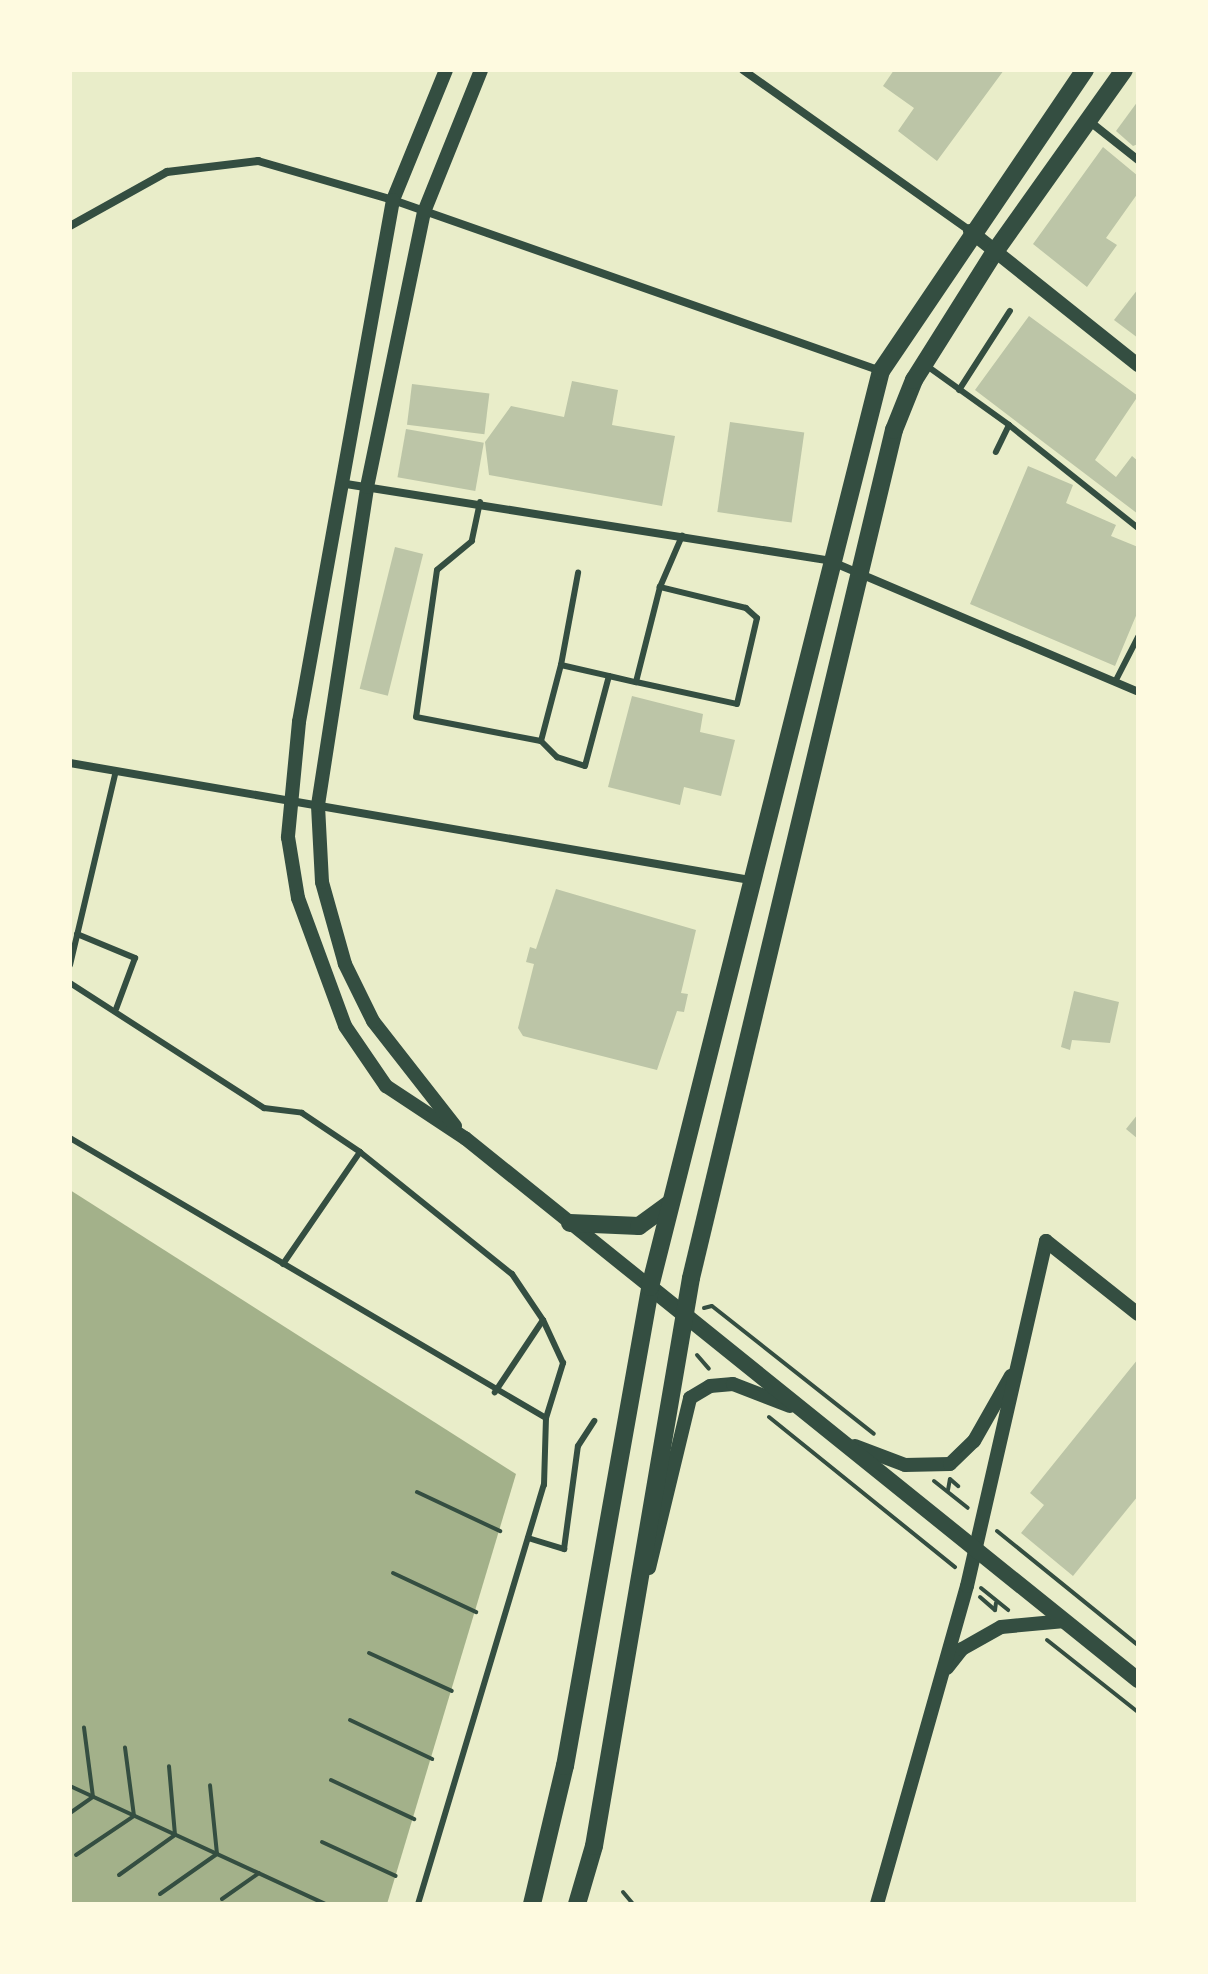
<!DOCTYPE html>
<style>
body{margin:0}
#map{position:relative;width:1208px;height:1974px;overflow:hidden;background:#e9edc9;font-family:Overpass,sans-serif}
div>[style]{position:absolute}
[style*='--x']{left:calc(var(--x)*1px);top:calc(var(--y)*1px);width:calc(var(--w)*1px);rotate:calc(var(--a)*1deg)}
.water>*{inset:0;background:#a3b18a}
.building>*{inset:0;background:#bcc5a7;transform-origin:0 0}
.path>*{height:4px;margin:-2px;padding:0 2px;transform-origin:2px;border-radius:2px;background:#344e41}
.service>*{height:6px;margin:-3px;padding:0 3px;transform-origin:3px;border-radius:3px;background:#344e41}
.minor>*{height:8px;margin:-4px;padding:0 4px;transform-origin:4px;border-radius:4px;background:#344e41}
.tertiary>*{height:14px;margin:-7px;padding:0 7px;transform-origin:7px;border-radius:7px;background:#344e41}
.secondary>*{height:16px;margin:-8px;padding:0 8px;transform-origin:8px;border-radius:8px;background:#344e41}
.primary>*{height:18px;margin:-9px;padding:0 9px;transform-origin:9px;border-radius:9px;background:#344e41}
span{translate:-50% -50%;white-space:nowrap;text-align:center;line-height:1.15;-webkit-text-stroke:8px #fefae0;paint-order:stroke}
.frame{position:absolute;inset:0;border:72px solid #fefae0;pointer-events:none}
</style>
<div id="map">
<div class="water">
<div style="clip-path:polygon(70px 1190px,516px 1474px,387px 1904px,70px 1904px)"></div>
</div>
<div class="building">
<div style="clip-path:polygon(894px 70px,1004px 70px,937px 161px,898px 131px,914px 108px,883px 86px)"></div>
<div style="clip-path:polygon(1138px 101px,1138px 144px,1133px 146px,1116px 131px)"></div>
<div style="clip-path:polygon(1103px 147px,1138px 176px,1138px 193px,1106px 238px,1117px 245px,1087px 287px,1033px 244px)"></div>
<div style="clip-path:polygon(1138px 289px,1138px 338px,1114px 320px)"></div>
<div style="clip-path:polygon(1029px 316px,1138px 396px,1095px 460px,1116px 477px,1132px 456px,1138px 461px,1138px 514px,975px 390px)"></div>
<div style="clip-path:polygon(572px 381px,618px 390px,612px 425px,675px 436px,662px 506px,489px 475px,485px 442px,511px 406px,564px 417px)"></div>
<div style="left:412px;top:384px;width:78px;height:41px;rotate:7deg"></div>
<div style="left:730px;top:422px;width:75px;height:91px;rotate:8deg"></div>
<div style="left:406px;top:429px;width:79px;height:49px;rotate:10deg"></div>
<div style="clip-path:polygon(1028px 466px,1073px 485px,1066px 503px,1116px 525px,1111px 536px,1138px 547px,1138px 611px,1115px 666px,970px 604px)"></div>
<div style="left:395px;top:547px;width:29px;height:146px;rotate:14deg"></div>
<div style="clip-path:polygon(632px 696px,703px 714px,700px 732px,735px 740px,721px 796px,684px 787px,680px 805px,608px 787px)"></div>
<div style="clip-path:polygon(556px 889px,696px 930px,681px 993px,688px 994px,684px 1012px,677px 1011px,657px 1070px,523px 1036px,518px 1028px,534px 964px,526px 962px,530px 947px,536px 949px)"></div>
<div style="clip-path:polygon(1074px 991px,1119px 1002px,1110px 1043px,1072px 1040px,1070px 1050px,1061px 1047px)"></div>
<div style="clip-path:polygon(1138px 1114px,1138px 1139px,1126px 1129px)"></div>
<div style="clip-path:polygon(1138px 1359px,1138px 1496px,1073px 1576px,1021px 1533px,1044px 1505px,1030px 1493px)"></div>
</div>
<div class="path">
<div style="--x:704;--y:1308;--w:8;--a:-14"></div>
<div style="--x:712;--y:1306;--w:206;--a:38.3"></div>
<div style="--x:697;--y:1355;--w:18;--a:49"></div>
<div style="--x:769;--y:1417;--w:239;--a:38.9"></div>
<div style="--x:934;--y:1481;--w:43;--a:38.5"></div>
<div style="--x:948;--y:1490;--w:11;--a:-80"></div>
<div style="--x:950;--y:1479;--w:11;--a:41"></div>
<div style="--x:417;--y:1492;--w:92;--a:25.2"></div>
<div style="--x:997;--y:1531;--w:181;--a:39"></div>
<div style="--x:393;--y:1573;--w:92;--a:25.2"></div>
<div style="--x:981;--y:1588;--w:35;--a:39"></div>
<div style="--x:980;--y:1597;--w:20;--a:41"></div>
<div style="--x:995;--y:1610;--w:7;--a:-82"></div>
<div style="--x:1047;--y:1640;--w:116;--a:38.4"></div>
<div style="--x:369;--y:1653;--w:91;--a:24.6"></div>
<div style="--x:350;--y:1720;--w:91;--a:25.4"></div>
<div style="--x:331;--y:1780;--w:92;--a:25.2"></div>
<div style="--x:70;--y:1786;--w:281;--a:24.8"></div>
<div style="--x:70;--y:1813;--w:28;--a:-35"></div>
<div style="--x:93;--y:1797;--w:70;--a:-97.4"></div>
<div style="--x:322;--y:1842;--w:81;--a:24.7"></div>
<div style="--x:76;--y:1855;--w:70;--a:-33.9"></div>
<div style="--x:134;--y:1816;--w:69;--a:-97.5"></div>
<div style="--x:119;--y:1875;--w:69;--a:-35.5"></div>
<div style="--x:175;--y:1835;--w:69;--a:-95"></div>
<div style="--x:623;--y:1892;--w:16;--a:50"></div>
<div style="--x:160;--y:1894;--w:70;--a:-35.1"></div>
<div style="--x:217;--y:1854;--w:69;--a:-95.8"></div>
<div style="--x:222;--y:1899;--w:45;--a:-35.1"></div>
</div>
<div class="service">
<div style="--x:927;--y:366;--w:101;--a:35.7"></div>
<div style="--x:1009;--y:425;--w:30;--a:116"></div>
<div style="--x:959;--y:390;--w:94;--a:-57.2"></div>
<div style="--x:1009;--y:425;--w:165;--a:38.6"></div>
<div style="--x:480;--y:502;--w:40;--a:102"></div>
<div style="--x:472;--y:541;--w:45;--a:140.4"></div>
<div style="--x:437;--y:570;--w:148;--a:98.1"></div>
<div style="--x:416;--y:717;--w:127;--a:10.9"></div>
<div style="--x:541;--y:741;--w:79;--a:-75.3"></div>
<div style="--x:561;--y:665;--w:49;--a:12.9"></div>
<div style="--x:609;--y:676;--w:28;--a:13"></div>
<div style="--x:636;--y:682;--w:103;--a:12.3"></div>
<div style="--x:737;--y:704;--w:88;--a:-76.9"></div>
<div style="--x:757;--y:618;--w:15;--a:-138"></div>
<div style="--x:746;--y:608;--w:89;--a:-166.3"></div>
<div style="--x:660;--y:587;--w:98;--a:104.2"></div>
<div style="--x:660;--y:587;--w:56;--a:-66.7"></div>
<div style="--x:561;--y:665;--w:94;--a:-79.5"></div>
<div style="--x:1115;--y:682;--w:51;--a:-62.9"></div>
<div style="--x:541;--y:741;--w:23;--a:45"></div>
<div style="--x:557;--y:757;--w:29;--a:18"></div>
<div style="--x:585;--y:766;--w:93;--a:-75.1"></div>
<div style="--x:77;--y:934;--w:63;--a:22.5"></div>
<div style="--x:135;--y:958;--w:54;--a:110.4"></div>
<div style="--x:70;--y:965;--w:199;--a:-76.7"></div>
<div style="--x:70;--y:983;--w:231;--a:32.8"></div>
<div style="--x:264;--y:1108;--w:38;--a:7"></div>
<div style="--x:302;--y:1113;--w:70;--a:33.9"></div>
<div style="--x:70;--y:1138;--w:552;--a:30.47"></div>
<div style="--x:283;--y:1264;--w:136;--a:-55.5"></div>
<div style="--x:360;--y:1152;--w:195;--a:38.8"></div>
<div style="--x:512;--y:1274;--w:55;--a:56"></div>
<div style="--x:528;--y:1538;--w:38;--a:17"></div>
<div style="--x:564;--y:1549;--w:104;--a:-82.3"></div>
<div style="--x:578;--y:1446;--w:30;--a:-57"></div>
<div style="--x:418;--y:1904;--w:438;--a:-73.3"></div>
<div style="--x:544;--y:1485;--w:67;--a:-88.3"></div>
<div style="--x:546;--y:1418;--w:58;--a:-72.8"></div>
<div style="--x:563;--y:1363;--w:47;--a:-114.9"></div>
<div style="--x:543;--y:1320;--w:87;--a:123.7"></div>
</div>
<div class="minor">
<div style="--x:743;--y:70;--w:278;--a:35.3"></div>
<div style="--x:1089;--y:121;--w:63;--a:38.5"></div>
<div style="--x:70;--y:226;--w:111;--a:-29.1"></div>
<div style="--x:167;--y:172;--w:92;--a:-6.9"></div>
<div style="--x:258;--y:161;--w:141;--a:16.1"></div>
<div style="--x:393;--y:200;--w:517;--a:19.31"></div>
<div style="--x:346;--y:484;--w:490;--a:9"></div>
<div style="--x:830;--y:561;--w:335;--a:23"></div>
<div style="--x:70;--y:763;--w:690;--a:9.76"></div>
</div>
<div class="tertiary">
<div style="--x:446;--y:70;--w:140;--a:112.2"></div>
<div style="--x:393;--y:200;--w:530;--a:100.21"></div>
<div style="--x:299;--y:722;--w:116;--a:95.5"></div>
<div style="--x:288;--y:837;--w:62;--a:80.7"></div>
<div style="--x:298;--y:898;--w:136;--a:69.8"></div>
<div style="--x:345;--y:1026;--w:73;--a:55.7"></div>
<div style="--x:386;--y:1086;--w:95;--a:33.4"></div>
<div style="--x:465;--y:1138;--w:238;--a:38.8"></div>
<div style="--x:970;--y:231;--w:215;--a:38.6"></div>
<div style="--x:455;--y:1126;--w:133;--a:-128"></div>
<div style="--x:373;--y:1021;--w:64;--a:-116.2"></div>
<div style="--x:345;--y:964;--w:85;--a:-105.7"></div>
<div style="--x:322;--y:882;--w:77;--a:-93"></div>
<div style="--x:318;--y:805;--w:322;--a:-81.2"></div>
<div style="--x:367;--y:487;--w:281;--a:-78.3"></div>
<div style="--x:424;--y:212;--w:153;--a:-68.1"></div>
<div style="--x:855;--y:1446;--w:53;--a:20.8"></div>
<div style="--x:905;--y:1465;--w:45;--a:-1.3"></div>
<div style="--x:950;--y:1464;--w:33;--a:-44"></div>
<div style="--x:974;--y:1441;--w:75;--a:-60.4"></div>
<div style="--x:649;--y:1568;--w:175;--a:-76.4"></div>
<div style="--x:690;--y:1398;--w:23;--a:-31"></div>
<div style="--x:710;--y:1386;--w:23;--a:-5"></div>
<div style="--x:733;--y:1384;--w:61;--a:21.1"></div>
<div style="--x:947;--y:1668;--w:24;--a:-52"></div>
<div style="--x:962;--y:1649;--w:45;--a:-29.4"></div>
<div style="--x:1001;--y:1627;--w:64;--a:-5.4"></div>
<div style="--x:877;--y:1904;--w:330;--a:-74.2"></div>
<div style="--x:967;--y:1586;--w:354;--a:-77.1"></div>
<div style="--x:1046;--y:1241;--w:117;--a:38.4"></div>
</div>
<div class="secondary">
<div style="--x:650;--y:1287;--w:627;--a:38.85"></div>
</div>
<div class="primary">
<div style="--x:570;--y:1223;--w:69;--a:2.5"></div>
<div style="--x:639;--y:1226;--w:39;--a:-36"></div>
<div style="--x:532;--y:1904;--w:142;--a:-76.6"></div>
<div style="--x:565;--y:1766;--w:486;--a:-79.9"></div>
<div style="--x:650;--y:1287;--w:945;--a:-75.85"></div>
<div style="--x:881;--y:371;--w:364;--a:-55.9"></div>
<div style="--x:577;--y:1904;--w:60;--a:-73.7"></div>
<div style="--x:594;--y:1846;--w:576;--a:-80.31"></div>
<div style="--x:691;--y:1278;--w:872;--a:-76.54"></div>
<div style="--x:894;--y:430;--w:54;--a:-68.2"></div>
<div style="--x:914;--y:380;--w:150;--a:-57.8"></div>
<div style="--x:994;--y:253;--w:224;--a:-54.6"></div>
</div>
<div class="frame"></div>
</div>
